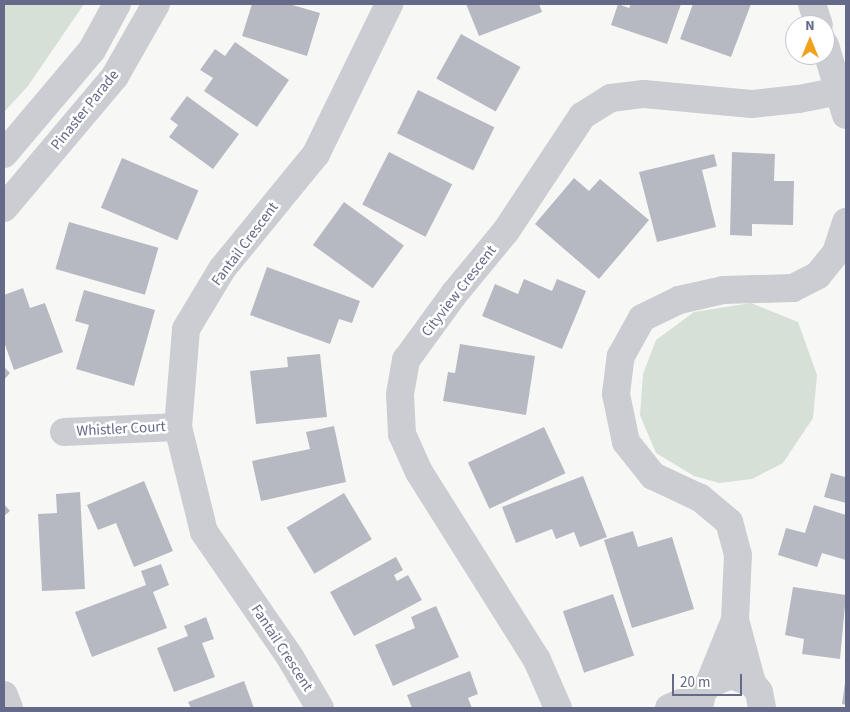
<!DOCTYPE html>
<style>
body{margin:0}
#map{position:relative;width:850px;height:712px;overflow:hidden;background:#f7f8f5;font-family:"Source Sans 3",sans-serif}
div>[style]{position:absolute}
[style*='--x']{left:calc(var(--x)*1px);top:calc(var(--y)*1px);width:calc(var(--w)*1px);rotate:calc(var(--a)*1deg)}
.green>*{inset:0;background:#d6e0d6}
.building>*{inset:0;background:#b6b9c2;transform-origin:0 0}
.minor>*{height:28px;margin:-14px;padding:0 14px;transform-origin:14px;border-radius:14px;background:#cccdd2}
span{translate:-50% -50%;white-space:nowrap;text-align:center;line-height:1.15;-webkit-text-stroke:5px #fff;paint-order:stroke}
.street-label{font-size:15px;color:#646a88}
.frame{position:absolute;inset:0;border:5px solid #646a88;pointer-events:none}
.north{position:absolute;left:785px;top:15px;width:50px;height:50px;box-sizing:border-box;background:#fff;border:1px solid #c1c3cf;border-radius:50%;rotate:0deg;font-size:14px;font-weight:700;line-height:20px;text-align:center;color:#646a88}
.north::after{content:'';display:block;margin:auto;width:18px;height:22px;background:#f1a21c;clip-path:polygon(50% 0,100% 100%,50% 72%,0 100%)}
.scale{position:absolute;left:672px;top:674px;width:70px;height:22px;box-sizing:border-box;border:2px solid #646a88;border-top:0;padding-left:6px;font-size:15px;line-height:18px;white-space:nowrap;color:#646a88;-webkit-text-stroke:4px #fff;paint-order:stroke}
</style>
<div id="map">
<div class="green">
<div style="clip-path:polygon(4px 4px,84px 4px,28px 86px,4px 112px)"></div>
<div style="clip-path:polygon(751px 303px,798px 322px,817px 375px,813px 418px,783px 463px,752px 479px,719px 483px,694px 476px,656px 453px,640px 415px,643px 374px,656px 340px,694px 312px)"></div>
</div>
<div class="building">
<div style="clip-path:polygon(252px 4px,289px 4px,320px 13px,307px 56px,242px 36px)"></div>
<div style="clip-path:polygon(466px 4px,539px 4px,542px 12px,479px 36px)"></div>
<div style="clip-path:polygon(618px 4px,629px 8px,631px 4px,681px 4px,667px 44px,611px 25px)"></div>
<div style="clip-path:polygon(693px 4px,751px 4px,731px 57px,680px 39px)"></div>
<div style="left:461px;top:34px;width:68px;height:51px;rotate:29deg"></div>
<div style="clip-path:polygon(235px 42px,289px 80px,257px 127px,204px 91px,213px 78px,200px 70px,215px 49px,225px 56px)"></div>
<div style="left:418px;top:90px;width:85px;height:48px;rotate:26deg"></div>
<div style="clip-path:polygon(187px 96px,239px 134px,213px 169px,169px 137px,178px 125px,170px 119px)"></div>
<div style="left:389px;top:152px;width:71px;height:59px;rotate:27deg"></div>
<div style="clip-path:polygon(732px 152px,775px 154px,774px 181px,794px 181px,793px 225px,752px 224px,752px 236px,730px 235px)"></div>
<div style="clip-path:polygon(714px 154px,717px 166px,702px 170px,716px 227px,657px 242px,639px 172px)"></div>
<div style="left:122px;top:158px;width:83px;height:54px;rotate:23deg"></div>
<div style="clip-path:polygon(574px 178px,589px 191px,600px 179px,649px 220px,599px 279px,535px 224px)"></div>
<div style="left:344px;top:202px;width:74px;height:53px;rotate:36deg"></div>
<div style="left:69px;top:222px;width:93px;height:49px;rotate:16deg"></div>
<div style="clip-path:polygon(267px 267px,360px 301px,352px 323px,339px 319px,330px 344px,250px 315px)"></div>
<div style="clip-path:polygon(524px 279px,552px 291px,557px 279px,586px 291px,562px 349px,482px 316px,495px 284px,518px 294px)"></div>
<div style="clip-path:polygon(23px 288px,30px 308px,45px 303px,63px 352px,14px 370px,4px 342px,4px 295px)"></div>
<div style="clip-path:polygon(84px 290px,155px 310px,134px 386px,76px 369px,89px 325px,75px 321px)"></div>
<div style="clip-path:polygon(460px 344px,535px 356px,526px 415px,443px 401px,448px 372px,455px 373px)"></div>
<div style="clip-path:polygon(320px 354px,327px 417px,256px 424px,250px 371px,288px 367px,287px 357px)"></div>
<div style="clip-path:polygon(4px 367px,10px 373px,4px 380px)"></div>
<div style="clip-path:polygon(334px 426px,346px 482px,261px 501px,252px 461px,310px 449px,306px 432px)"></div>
<div style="left:544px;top:427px;width:51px;height:84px;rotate:65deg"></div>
<div style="clip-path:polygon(831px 473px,845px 477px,846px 474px,846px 503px,824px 497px)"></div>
<div style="clip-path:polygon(583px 476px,607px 537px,580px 547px,574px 532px,556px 539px,552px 529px,516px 543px,502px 507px)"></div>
<div style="clip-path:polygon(144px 481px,173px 551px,134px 567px,116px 523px,98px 530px,87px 505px)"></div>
<div style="clip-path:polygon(80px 492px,85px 589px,42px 591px,38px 514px,57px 513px,56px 494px)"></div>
<div style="left:344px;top:493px;width:54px;height:67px;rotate:59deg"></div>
<div style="clip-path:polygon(4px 504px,10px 511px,4px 516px)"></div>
<div style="clip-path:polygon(814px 505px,846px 515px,846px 560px,822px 553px,817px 567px,778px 555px,786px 528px,805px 533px)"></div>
<div style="clip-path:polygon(633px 531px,638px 547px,672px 537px,694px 609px,632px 628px,604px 540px)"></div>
<div style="clip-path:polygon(396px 557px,403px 570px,394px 575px,397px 581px,408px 575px,422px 600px,354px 636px,330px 592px)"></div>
<div style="clip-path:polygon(161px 564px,169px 585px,153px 592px,167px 628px,92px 657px,75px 612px,146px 585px,141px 571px)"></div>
<div style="clip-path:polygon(793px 587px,846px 595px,840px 659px,802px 654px,804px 639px,785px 635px)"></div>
<div style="left:613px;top:594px;width:65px;height:53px;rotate:71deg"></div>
<div style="clip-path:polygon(436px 606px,459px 657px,393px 686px,375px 645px,415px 628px,411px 617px)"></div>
<div style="clip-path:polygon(206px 617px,214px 639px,202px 643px,215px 677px,174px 692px,157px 648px,188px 636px,184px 626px)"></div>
<div style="clip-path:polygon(470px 671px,478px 694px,468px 698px,472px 708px,412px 708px,407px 695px)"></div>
<div style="clip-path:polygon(244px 681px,254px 708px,191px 708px,188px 702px)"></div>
<div style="clip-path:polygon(845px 683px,846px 683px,846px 705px,842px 704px)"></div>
</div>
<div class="minor">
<div style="--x:812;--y:4;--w:22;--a:72"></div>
<div style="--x:825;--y:45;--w:73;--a:73.3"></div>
<div style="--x:4;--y:154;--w:136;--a:-49.8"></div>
<div style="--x:92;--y:50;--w:52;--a:-61.5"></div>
<div style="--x:4;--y:208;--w:172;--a:-49.9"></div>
<div style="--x:115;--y:76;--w:83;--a:-60.3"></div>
<div style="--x:64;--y:432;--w:114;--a:-2.5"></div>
<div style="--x:735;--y:620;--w:65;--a:74.9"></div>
<div style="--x:709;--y:684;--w:69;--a:-67.9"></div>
<div style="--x:735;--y:620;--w:65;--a:-87.4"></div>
<div style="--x:738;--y:555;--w:34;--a:-105"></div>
<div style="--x:729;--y:522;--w:38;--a:-140"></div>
<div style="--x:700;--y:498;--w:52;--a:-154.9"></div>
<div style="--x:653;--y:476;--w:43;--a:-128.5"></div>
<div style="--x:626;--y:442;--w:49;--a:-101.8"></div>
<div style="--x:616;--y:394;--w:38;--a:-83"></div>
<div style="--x:621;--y:356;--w:43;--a:-61.1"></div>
<div style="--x:642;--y:318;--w:41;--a:-25.9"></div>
<div style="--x:679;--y:300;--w:45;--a:-12.8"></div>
<div style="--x:723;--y:290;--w:70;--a:-1.6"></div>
<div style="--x:793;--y:288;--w:28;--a:-27"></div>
<div style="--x:818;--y:275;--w:28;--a:-51"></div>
<div style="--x:836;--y:253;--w:33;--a:-72"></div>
<div style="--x:4;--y:695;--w:14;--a:69"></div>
<div style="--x:320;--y:708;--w:59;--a:-120.5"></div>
<div style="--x:290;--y:657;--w:152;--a:-124.5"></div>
<div style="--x:204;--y:532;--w:108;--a:-103.9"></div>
<div style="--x:178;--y:427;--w:98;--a:-85.3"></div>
<div style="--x:186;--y:329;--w:70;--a:-59"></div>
<div style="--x:222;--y:269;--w:149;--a:-50.7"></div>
<div style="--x:316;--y:154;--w:167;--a:-64"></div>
<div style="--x:558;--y:708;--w:52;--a:-113.6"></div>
<div style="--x:537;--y:660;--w:222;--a:-122.1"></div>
<div style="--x:419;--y:472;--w:42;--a:-114.1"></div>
<div style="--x:402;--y:434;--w:40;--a:-92.9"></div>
<div style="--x:400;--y:394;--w:35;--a:-80"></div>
<div style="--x:406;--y:360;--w:82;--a:-54"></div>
<div style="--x:454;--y:294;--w:82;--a:-50.5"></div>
<div style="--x:506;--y:231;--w:138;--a:-56.5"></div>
<div style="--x:582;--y:116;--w:34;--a:-32"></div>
<div style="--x:611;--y:98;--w:33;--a:-7"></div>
<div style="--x:644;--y:94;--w:108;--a:5.3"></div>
<div style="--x:752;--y:104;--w:47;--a:-6.1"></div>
<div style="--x:799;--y:99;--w:41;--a:-11.3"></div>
<div style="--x:669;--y:708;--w:36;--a:-24"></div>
<div style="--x:699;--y:708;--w:15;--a:-79"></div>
<div style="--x:702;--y:693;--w:11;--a:-52"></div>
<div style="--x:709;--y:684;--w:24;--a:-22"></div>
<div style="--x:731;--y:675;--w:22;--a:21"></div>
<div style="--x:752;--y:683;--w:11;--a:52"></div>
<div style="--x:759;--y:692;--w:16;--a:79"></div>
</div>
<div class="street-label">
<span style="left:85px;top:110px;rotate:-51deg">Pinaster Parade</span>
<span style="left:245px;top:244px;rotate:-53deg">Fantail Crescent</span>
<span style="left:459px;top:291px;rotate:-52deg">Cityview Crescent</span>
<span style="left:121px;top:429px;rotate:-3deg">Whistler Court</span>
<span style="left:282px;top:648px;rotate:57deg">Fantail Crescent</span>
</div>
<div class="frame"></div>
<div class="north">N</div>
<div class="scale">20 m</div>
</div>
